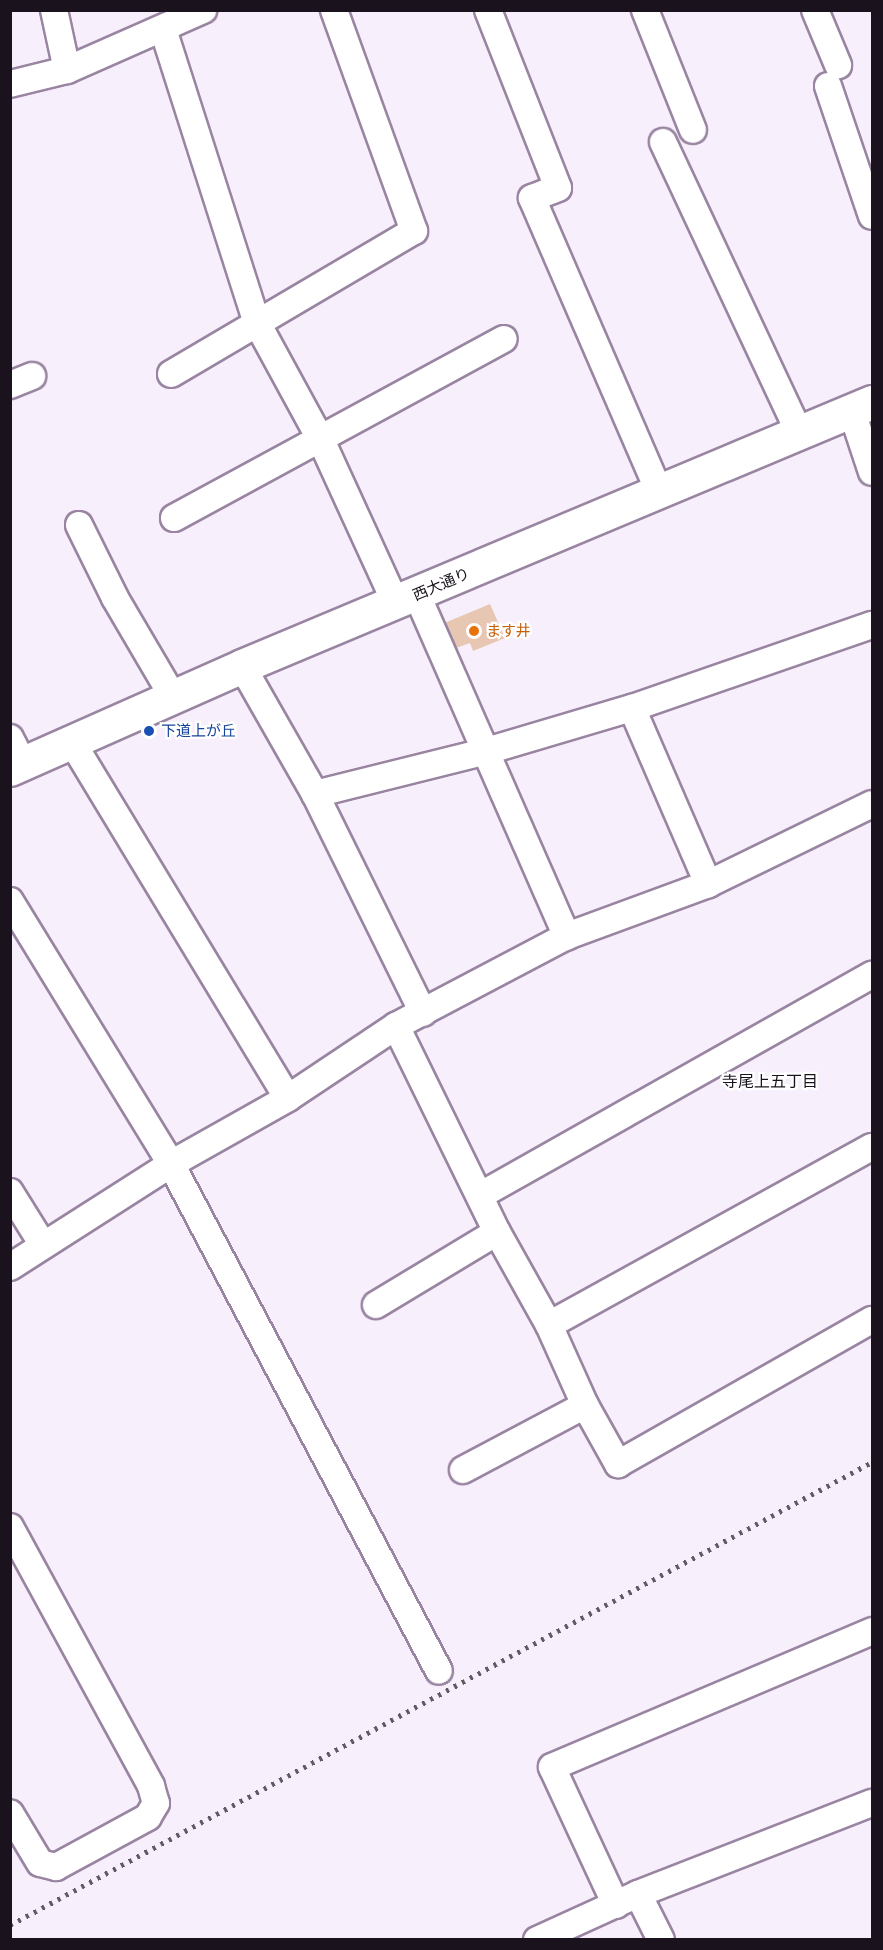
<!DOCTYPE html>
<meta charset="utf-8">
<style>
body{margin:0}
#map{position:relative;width:883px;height:1950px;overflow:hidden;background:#f7effb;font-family:Lora,"Noto Sans JP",serif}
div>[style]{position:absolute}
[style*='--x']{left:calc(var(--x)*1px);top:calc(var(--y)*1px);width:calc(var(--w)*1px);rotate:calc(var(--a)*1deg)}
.building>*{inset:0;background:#e7c6b2}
.roads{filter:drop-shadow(2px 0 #9985a1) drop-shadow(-2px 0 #9985a1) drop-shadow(0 2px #9985a1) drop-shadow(0 -2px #9985a1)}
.street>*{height:26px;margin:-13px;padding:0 13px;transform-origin:13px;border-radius:13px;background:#fff}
.secondary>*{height:33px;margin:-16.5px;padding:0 16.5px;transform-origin:16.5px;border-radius:16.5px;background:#fff}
.rail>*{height:4.5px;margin-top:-2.25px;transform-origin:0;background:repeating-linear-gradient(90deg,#605963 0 3px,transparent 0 9px)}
.dots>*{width:16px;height:16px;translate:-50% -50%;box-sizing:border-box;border:3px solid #fff;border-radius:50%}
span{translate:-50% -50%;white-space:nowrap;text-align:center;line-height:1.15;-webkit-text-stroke:4.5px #fff;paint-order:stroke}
.street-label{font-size:15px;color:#1a131d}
.food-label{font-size:15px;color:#c56008}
.left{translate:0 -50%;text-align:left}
.transit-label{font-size:15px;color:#164399}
.neighbourhood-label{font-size:16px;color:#1a131d}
.frame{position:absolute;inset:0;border:12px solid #1a131d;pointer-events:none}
</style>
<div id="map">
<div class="building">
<div style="clip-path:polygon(490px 604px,505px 638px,473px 651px,470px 643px,453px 649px,442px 624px)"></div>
</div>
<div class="roads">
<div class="street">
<div style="--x:54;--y:10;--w:61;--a:77.8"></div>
<div style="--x:488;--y:10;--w:191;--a:68.5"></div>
<div style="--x:558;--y:188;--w:28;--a:159"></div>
<div style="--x:532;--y:198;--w:317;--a:66.6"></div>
<div style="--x:645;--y:10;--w:129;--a:68.2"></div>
<div style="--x:815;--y:10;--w:60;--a:67.3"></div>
<div style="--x:163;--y:29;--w:306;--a:72.3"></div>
<div style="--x:256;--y:321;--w:136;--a:61.4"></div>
<div style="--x:321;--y:440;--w:180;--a:65.4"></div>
<div style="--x:10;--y:84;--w:59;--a:-13.8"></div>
<div style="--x:67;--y:70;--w:149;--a:-23.8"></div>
<div style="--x:828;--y:86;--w:137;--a:71.3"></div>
<div style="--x:663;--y:142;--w:323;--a:64.9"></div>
<div style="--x:171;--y:374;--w:282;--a:-30.5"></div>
<div style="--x:414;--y:231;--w:235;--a:-109.9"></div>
<div style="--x:10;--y:385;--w:24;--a:-22"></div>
<div style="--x:852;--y:412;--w:63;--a:71.6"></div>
<div style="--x:174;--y:518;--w:375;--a:-28.5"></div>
<div style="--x:79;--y:525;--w:81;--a:63.7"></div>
<div style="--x:115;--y:598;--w:115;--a:59.6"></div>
<div style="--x:417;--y:595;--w:373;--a:66.3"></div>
<div style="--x:242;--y:666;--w:147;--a:60.3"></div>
<div style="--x:315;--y:794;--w:244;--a:63.7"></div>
<div style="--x:632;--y:708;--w:192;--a:66.6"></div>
<div style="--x:10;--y:738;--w:29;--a:63"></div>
<div style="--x:72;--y:742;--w:416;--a:58.8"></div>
<div style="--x:315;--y:794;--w:173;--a:-14"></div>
<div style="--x:483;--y:752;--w:155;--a:-16.5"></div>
<div style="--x:632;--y:708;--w:254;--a:-19.1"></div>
<div style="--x:10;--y:901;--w:308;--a:58.5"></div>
<div style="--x:171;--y:1164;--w:573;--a:62.14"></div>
<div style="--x:396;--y:1026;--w:229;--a:63.9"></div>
<div style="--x:497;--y:1232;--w:107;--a:60.8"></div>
<div style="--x:549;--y:1325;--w:88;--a:65.8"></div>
<div style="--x:585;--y:1405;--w:68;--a:60.8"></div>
<div style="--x:618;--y:1464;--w:292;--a:-29.6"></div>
<div style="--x:10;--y:1192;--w:62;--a:58.1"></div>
<div style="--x:481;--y:1195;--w:449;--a:-29.4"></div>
<div style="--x:10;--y:1267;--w:191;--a:-32.6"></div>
<div style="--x:171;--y:1164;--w:134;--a:-29.4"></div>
<div style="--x:288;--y:1098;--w:130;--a:-33.7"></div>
<div style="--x:396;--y:1026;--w:193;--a:-27.8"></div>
<div style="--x:567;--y:936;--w:150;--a:-20.2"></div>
<div style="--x:708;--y:884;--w:182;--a:-26"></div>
<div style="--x:376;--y:1305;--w:141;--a:-31.1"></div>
<div style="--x:549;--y:1325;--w:369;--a:-28.9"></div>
<div style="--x:463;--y:1470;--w:138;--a:-28"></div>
<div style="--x:10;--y:1527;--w:295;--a:61.4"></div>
<div style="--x:151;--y:1786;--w:18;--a:74"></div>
<div style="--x:156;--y:1803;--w:16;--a:120"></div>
<div style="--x:148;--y:1817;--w:105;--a:151.5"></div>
<div style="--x:56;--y:1867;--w:16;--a:-166"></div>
<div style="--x:40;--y:1863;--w:58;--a:-121"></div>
<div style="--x:638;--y:1894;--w:51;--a:63.4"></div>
<div style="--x:616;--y:1905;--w:152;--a:-114.9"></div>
<div style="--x:552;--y:1767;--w:348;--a:-23"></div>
<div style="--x:537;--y:1940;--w:111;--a:-24.5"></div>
<div style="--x:638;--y:1894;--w:251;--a:-21.3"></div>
</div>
<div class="secondary">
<div style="--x:10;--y:769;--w:254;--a:-23.9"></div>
<div style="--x:242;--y:666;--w:683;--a:-22.74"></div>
</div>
</div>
<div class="rail">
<div style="--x:10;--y:1925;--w:978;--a:-28.24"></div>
</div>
<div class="dots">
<div style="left:474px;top:631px;background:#e8710a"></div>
<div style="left:149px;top:731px;background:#1a4fb4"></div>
</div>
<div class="street-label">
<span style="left:441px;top:584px;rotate:-23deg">西大通り</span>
</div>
<div class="food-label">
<span class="left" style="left:486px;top:631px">ます井</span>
</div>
<div class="transit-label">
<span class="left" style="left:161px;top:731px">下道上が丘</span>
</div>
<div class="neighbourhood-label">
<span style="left:770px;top:1081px">寺尾上五丁目</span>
</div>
<div class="frame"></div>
</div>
